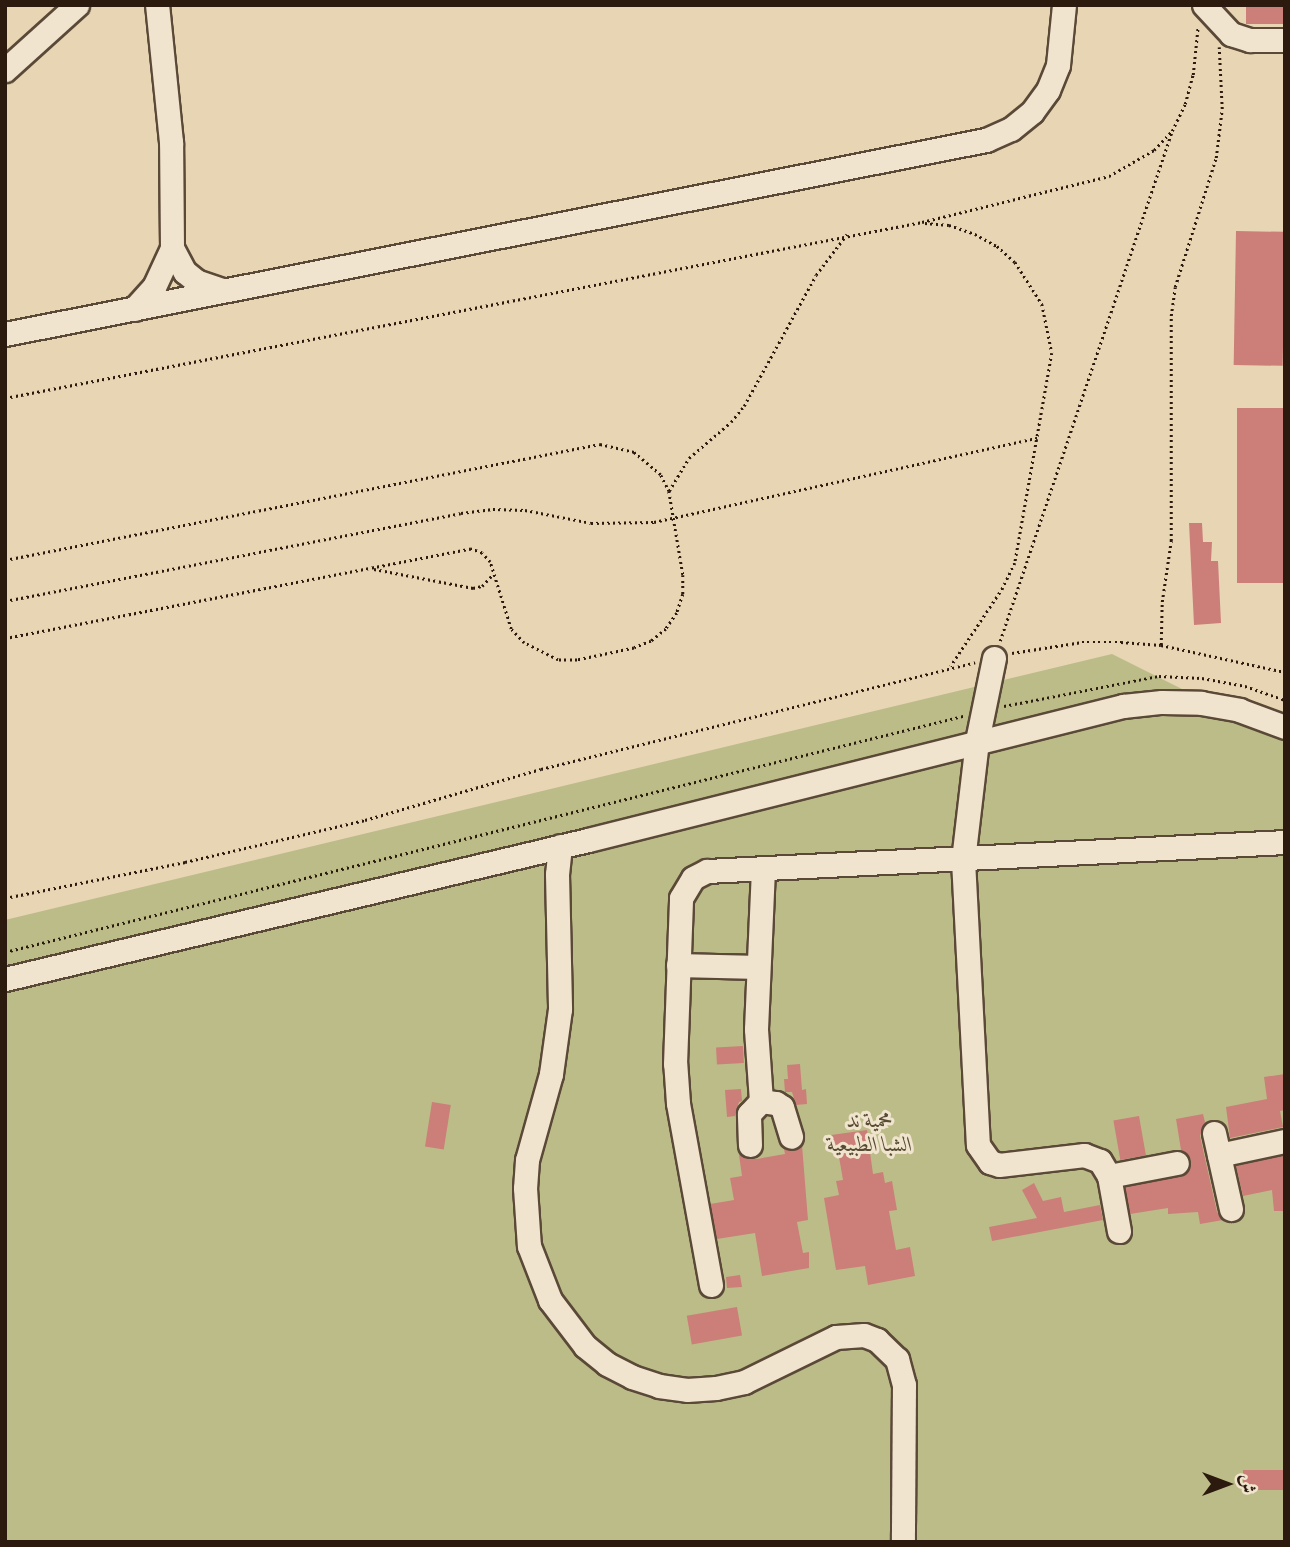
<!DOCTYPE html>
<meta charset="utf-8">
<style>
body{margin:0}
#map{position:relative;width:1290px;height:1547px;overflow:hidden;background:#e8d5b4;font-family:"IM FELL Double Pica",Amiri,serif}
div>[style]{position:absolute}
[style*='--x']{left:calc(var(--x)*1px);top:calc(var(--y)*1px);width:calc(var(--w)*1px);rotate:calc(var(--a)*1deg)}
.green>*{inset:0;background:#bcbc89}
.building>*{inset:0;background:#cb7f78;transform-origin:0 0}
.path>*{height:2.5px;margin-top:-1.25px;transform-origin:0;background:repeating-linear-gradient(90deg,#2c1a0e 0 2px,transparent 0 5.5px)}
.roads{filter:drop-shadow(2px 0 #5b4938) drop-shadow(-2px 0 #5b4938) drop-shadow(0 2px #5b4938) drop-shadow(0 -2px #5b4938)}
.minor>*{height:23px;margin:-11.5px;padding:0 11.5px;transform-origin:11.5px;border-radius:11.5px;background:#f0e4ce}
span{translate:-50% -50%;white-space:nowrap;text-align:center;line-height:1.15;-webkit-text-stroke:6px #f0e4ce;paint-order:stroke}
.park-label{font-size:21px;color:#574b33;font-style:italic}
.frame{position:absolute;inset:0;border:7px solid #2c1a0e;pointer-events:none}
.north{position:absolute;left:1192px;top:1449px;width:70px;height:70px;-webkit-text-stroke:5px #f0e4ce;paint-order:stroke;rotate:90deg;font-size:19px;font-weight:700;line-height:28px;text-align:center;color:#2c1a0e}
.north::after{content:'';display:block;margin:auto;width:24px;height:32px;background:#2c1a0e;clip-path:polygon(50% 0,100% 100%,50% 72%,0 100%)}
</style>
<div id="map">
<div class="green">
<div style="clip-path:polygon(1112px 654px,1248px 722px,1285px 729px,1285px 1542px,5px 1542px,5px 920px)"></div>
</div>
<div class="building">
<div style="left:1246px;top:7px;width:39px;height:17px"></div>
<div style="left:1236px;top:231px;width:49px;height:134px;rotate:1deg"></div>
<div style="left:1237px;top:408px;width:48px;height:175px"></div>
<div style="clip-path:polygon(1189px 523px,1202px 523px,1203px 542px,1212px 542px,1211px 561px,1218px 561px,1221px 623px,1194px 625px)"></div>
<div style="left:743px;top:1046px;width:17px;height:27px;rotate:87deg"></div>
<div style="clip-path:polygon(800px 1064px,802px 1090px,806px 1089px,807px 1104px,796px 1105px,792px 1092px,785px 1092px,784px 1079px,788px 1079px,787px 1065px)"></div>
<div style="clip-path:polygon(1285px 1074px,1285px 1110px,1280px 1111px,1283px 1127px,1230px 1138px,1226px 1107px,1267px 1099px,1264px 1077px)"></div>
<div style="clip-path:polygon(741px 1089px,742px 1101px,739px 1102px,735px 1116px,727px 1117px,725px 1090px)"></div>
<div style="left:432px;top:1102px;width:19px;height:45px;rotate:9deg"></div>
<div style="clip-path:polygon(1203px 1114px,1205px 1122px,1200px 1136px,1217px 1212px,1223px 1220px,1200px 1224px,1198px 1212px,1168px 1214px,1168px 1208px,1130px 1214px,1125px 1187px,1187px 1173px,1191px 1160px,1181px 1150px,1176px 1119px)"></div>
<div style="left:1139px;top:1116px;width:40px;height:26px;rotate:80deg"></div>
<div style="clip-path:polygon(867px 1130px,873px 1174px,883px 1172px,885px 1183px,892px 1181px,897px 1210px,889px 1211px,896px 1250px,910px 1247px,915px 1276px,868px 1285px,865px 1266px,836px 1270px,824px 1198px,839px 1195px,836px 1181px,843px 1180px,839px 1157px,834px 1157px,831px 1135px)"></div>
<div style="clip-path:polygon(802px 1145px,808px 1220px,797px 1222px,803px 1253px,809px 1252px,809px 1268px,762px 1276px,755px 1233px,717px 1239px,710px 1204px,734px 1200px,730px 1178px,742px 1176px,739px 1155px,757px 1159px,785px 1154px,784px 1149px,794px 1151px)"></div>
<div style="clip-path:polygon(1285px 1155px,1285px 1211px,1274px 1211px,1272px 1190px,1243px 1196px,1236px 1166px)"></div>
<div style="clip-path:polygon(1034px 1183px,1043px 1201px,1061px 1197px,1064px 1212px,1100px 1205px,1103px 1220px,992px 1241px,989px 1227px,1037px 1218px,1022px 1190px)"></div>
<div style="clip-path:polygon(740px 1275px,742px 1287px,727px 1288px,726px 1277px)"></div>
<div style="left:737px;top:1307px;width:29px;height:51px;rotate:80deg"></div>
<div style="left:1285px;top:1470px;width:20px;height:42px;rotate:90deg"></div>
</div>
<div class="path">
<div style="--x:925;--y:223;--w:24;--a:5"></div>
<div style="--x:949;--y:225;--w:28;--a:19"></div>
<div style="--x:975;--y:234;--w:25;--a:29"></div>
<div style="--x:997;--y:246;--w:24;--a:42"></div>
<div style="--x:1015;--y:262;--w:50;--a:57.3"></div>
<div style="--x:1042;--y:304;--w:50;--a:78.5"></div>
<div style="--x:1052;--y:353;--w:213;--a:100"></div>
<div style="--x:1015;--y:563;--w:28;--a:116"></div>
<div style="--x:1003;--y:588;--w:94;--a:123.7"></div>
<div style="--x:5;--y:398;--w:934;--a:-10.86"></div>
<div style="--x:922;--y:222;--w:193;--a:-13.8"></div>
<div style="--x:1109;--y:176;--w:52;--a:-30"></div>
<div style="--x:1154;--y:150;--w:26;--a:-47"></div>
<div style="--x:669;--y:491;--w:39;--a:-59"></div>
<div style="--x:689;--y:458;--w:55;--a:-40.6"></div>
<div style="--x:731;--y:422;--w:21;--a:-51"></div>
<div style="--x:744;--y:406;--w:149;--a:-61.2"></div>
<div style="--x:816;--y:275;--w:51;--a:-52.9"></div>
<div style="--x:5;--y:560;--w:606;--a:-11.03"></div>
<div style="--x:600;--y:444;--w:35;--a:13"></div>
<div style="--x:634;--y:452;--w:35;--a:40"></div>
<div style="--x:661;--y:475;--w:18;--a:63"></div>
<div style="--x:669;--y:491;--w:85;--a:80.5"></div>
<div style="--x:683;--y:575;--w:19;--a:90"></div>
<div style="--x:683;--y:594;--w:20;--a:108"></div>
<div style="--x:677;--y:613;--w:19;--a:125"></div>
<div style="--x:666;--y:629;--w:19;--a:141"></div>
<div style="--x:651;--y:641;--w:18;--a:158"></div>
<div style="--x:634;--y:648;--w:58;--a:168.1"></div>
<div style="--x:577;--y:660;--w:19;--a:180"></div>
<div style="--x:558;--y:660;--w:38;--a:-153"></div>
<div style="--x:524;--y:643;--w:19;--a:-133"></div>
<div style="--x:511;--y:629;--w:70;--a:-107.4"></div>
<div style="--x:490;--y:562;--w:12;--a:-132"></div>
<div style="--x:482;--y:553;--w:12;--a:-160"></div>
<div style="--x:471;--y:549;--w:475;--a:169.1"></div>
<div style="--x:374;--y:569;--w:101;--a:10.9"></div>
<div style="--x:473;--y:588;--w:9;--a:-13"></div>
<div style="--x:482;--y:586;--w:16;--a:-47"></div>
<div style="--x:5;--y:601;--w:464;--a:-10.9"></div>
<div style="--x:461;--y:513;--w:32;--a:-7"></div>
<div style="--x:493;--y:509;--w:32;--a:2"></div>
<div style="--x:525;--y:510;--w:67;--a:11.1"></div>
<div style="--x:591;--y:523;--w:63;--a:-0.9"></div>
<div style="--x:654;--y:522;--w:394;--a:-12.4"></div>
<div style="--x:1000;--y:641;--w:538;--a:-71.36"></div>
<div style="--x:1172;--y:131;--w:30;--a:-64"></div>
<div style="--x:1185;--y:104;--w:30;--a:-75"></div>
<div style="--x:1193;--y:75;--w:49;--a:-84.2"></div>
<div style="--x:1161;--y:645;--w:43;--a:-88.7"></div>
<div style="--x:1162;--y:602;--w:62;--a:-81.6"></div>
<div style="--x:1171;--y:541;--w:225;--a:-90"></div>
<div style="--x:1171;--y:316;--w:29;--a:-82"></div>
<div style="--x:1175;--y:287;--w:135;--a:-72.4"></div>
<div style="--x:1216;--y:158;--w:49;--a:-83"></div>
<div style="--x:1222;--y:109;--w:62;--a:-92.8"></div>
<div style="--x:1012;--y:653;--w:71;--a:-8.9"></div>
<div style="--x:1082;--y:642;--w:39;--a:0"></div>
<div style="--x:1121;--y:642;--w:40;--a:4.3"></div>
<div style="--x:1161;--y:645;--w:127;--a:12.3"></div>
<div style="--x:1004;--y:706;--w:158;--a:-11"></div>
<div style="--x:1159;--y:676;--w:43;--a:2.7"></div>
<div style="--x:1202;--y:678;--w:44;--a:10.5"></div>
<div style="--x:1245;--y:686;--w:42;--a:19.3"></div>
<div style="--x:5;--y:898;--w:184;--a:-11.3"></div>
<div style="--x:185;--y:862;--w:185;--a:-13.1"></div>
<div style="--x:365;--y:820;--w:183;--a:-16.2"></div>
<div style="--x:541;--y:769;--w:447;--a:-13.8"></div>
<div style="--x:5;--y:952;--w:987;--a:-13.84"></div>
</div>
<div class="roads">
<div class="minor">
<div style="--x:1204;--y:5;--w:40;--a:47"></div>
<div style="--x:1231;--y:34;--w:20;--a:18"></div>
<div style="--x:1250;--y:40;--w:35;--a:0"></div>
<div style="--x:5;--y:70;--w:97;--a:-42.1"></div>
<div style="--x:172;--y:248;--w:27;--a:62"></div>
<div style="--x:185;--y:272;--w:14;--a:39"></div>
<div style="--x:196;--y:281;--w:28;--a:19"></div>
<div style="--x:134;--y:309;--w:30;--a:-48"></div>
<div style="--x:154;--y:287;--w:43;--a:-65.2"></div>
<div style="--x:172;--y:248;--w:106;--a:-90.5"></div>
<div style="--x:171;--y:142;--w:138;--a:-95.8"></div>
<div style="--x:5;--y:334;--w:1000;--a:-11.19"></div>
<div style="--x:986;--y:140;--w:27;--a:-24"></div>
<div style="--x:1011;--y:129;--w:27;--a:-39"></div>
<div style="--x:1032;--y:112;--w:27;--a:-54"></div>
<div style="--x:1048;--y:90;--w:27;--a:-68"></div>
<div style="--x:1058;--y:65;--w:60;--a:-84.3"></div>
<div style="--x:994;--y:658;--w:85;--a:101.6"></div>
<div style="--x:977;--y:741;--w:120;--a:96.7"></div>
<div style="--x:963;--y:860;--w:285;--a:87"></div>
<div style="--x:978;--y:1145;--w:21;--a:55"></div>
<div style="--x:990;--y:1162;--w:9;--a:18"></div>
<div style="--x:999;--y:1165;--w:86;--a:-6.7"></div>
<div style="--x:1084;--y:1155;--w:17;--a:21"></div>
<div style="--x:1100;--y:1161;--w:17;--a:59"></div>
<div style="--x:1109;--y:1176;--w:56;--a:79.7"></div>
<div style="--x:560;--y:846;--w:28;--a:96"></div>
<div style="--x:557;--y:874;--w:135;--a:88.7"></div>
<div style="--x:560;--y:1009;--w:66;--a:97.9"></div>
<div style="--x:551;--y:1074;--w:89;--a:105.6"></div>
<div style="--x:527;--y:1160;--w:28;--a:94"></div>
<div style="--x:525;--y:1188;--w:58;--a:86.1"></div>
<div style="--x:529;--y:1246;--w:58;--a:68.7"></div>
<div style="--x:550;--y:1300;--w:58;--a:52.7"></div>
<div style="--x:585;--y:1346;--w:28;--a:39"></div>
<div style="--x:607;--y:1364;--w:28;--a:27"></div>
<div style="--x:632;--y:1377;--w:28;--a:18"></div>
<div style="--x:659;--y:1386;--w:28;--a:8"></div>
<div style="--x:687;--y:1390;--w:29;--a:-4"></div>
<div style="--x:716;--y:1388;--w:29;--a:-12"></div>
<div style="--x:744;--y:1382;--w:102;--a:-26.1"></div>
<div style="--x:836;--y:1337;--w:28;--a:-4"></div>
<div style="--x:864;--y:1335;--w:14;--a:21"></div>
<div style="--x:877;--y:1340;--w:28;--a:44"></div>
<div style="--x:897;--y:1359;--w:27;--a:75"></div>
<div style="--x:904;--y:1385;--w:157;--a:90.4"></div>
<div style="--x:678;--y:965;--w:80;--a:1.4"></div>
<div style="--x:5;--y:979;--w:599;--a:-13.41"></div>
<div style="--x:588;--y:840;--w:552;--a:-14.06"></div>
<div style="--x:1123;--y:706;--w:39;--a:-6"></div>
<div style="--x:1162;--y:702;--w:39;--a:1"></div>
<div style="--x:1201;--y:703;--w:39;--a:10"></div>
<div style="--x:1239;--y:710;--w:49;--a:20.3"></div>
<div style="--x:761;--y:1101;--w:72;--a:-94"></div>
<div style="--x:756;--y:1029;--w:160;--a:-87.5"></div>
<div style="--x:1214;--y:1133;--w:78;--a:77.4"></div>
<div style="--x:750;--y:1145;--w:31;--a:-92"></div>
<div style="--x:749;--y:1114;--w:18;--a:-47"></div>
<div style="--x:761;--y:1101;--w:15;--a:8"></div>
<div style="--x:776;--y:1103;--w:7;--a:34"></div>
<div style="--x:782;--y:1107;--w:31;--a:73"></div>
<div style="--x:1219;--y:1155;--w:67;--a:-12"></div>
<div style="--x:1109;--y:1176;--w:69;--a:-10.8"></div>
<div style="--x:711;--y:1285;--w:185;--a:-100.3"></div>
<div style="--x:678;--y:1103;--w:39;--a:-94"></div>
<div style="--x:675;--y:1064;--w:166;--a:-87.9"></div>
<div style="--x:681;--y:898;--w:23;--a:-59"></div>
<div style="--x:693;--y:878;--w:16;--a:-27"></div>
<div style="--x:707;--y:871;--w:579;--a:-2.87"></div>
</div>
</div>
<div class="park-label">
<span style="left:870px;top:1133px">محمية ند<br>الشبا الطبيعية</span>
</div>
<div class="frame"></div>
<div class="north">ش</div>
</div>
